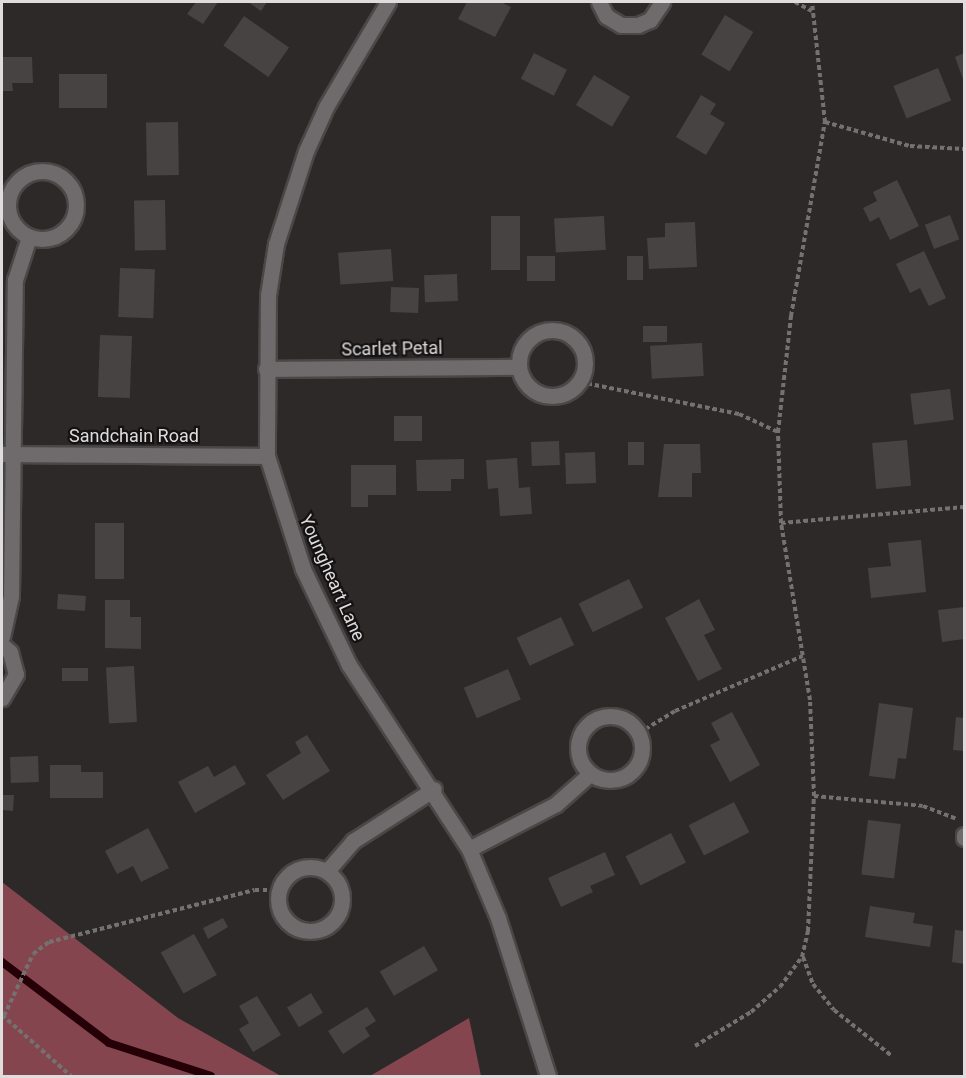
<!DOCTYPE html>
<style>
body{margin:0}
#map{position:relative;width:966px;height:1078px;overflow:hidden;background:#2d2929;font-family:Roboto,sans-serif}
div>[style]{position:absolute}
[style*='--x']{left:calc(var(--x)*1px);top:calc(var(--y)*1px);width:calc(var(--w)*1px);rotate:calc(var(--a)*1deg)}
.forest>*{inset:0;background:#84454e}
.stream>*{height:8px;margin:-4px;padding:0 4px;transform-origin:4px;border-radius:4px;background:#250007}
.building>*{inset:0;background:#474343;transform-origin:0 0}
.path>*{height:4px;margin-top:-2px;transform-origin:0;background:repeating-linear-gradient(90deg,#747171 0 4.5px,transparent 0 7.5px)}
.roads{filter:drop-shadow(2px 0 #4a4747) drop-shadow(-2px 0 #4a4747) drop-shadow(0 2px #4a4747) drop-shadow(0 -2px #4a4747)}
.street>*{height:15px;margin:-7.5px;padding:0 7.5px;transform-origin:7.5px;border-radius:7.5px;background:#6f6a6b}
.street>.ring{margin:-7.5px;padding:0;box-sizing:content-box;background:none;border:15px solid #6f6a6b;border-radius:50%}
span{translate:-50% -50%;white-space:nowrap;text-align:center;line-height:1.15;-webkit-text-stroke:4.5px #141212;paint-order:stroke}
.street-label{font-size:18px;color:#dfdcdd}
.frame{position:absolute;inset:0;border:3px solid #dfdcdd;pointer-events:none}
</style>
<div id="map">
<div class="forest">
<div style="clip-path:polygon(2px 882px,178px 1018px,281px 1076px,2px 1076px)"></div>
<div style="clip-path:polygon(469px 1018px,481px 1076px,370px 1076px)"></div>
</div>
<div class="stream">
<div style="--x:2;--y:962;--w:134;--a:37.1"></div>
<div style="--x:109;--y:1043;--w:107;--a:17.9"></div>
</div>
<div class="building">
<div style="clip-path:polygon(196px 2px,218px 2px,203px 24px,187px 14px)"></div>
<div style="clip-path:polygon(248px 2px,267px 2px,261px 11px)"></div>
<div style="clip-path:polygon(467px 2px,501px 2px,511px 7px,495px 37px,458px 19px)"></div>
<div style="left:725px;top:15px;width:33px;height:46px;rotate:31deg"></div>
<div style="left:244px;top:16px;width:55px;height:36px;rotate:35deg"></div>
<div style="left:534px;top:53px;width:37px;height:29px;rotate:27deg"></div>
<div style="clip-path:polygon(964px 53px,964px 82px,955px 57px)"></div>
<div style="clip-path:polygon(2px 57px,32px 57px,33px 83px,12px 83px,13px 91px,2px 91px)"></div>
<div style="left:938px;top:68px;width:35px;height:48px;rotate:68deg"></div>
<div style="left:59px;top:74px;width:48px;height:34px"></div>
<div style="left:594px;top:75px;width:42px;height:35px;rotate:31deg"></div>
<div style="clip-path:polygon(701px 95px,716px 104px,710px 114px,725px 123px,706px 155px,676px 137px)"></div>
<div style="left:178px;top:122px;width:53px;height:32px;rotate:89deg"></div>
<div style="clip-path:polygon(897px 180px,919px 226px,890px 240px,879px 217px,870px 222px,863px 208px,877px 201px,873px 192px)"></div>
<div style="left:165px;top:200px;width:50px;height:31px;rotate:89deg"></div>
<div style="left:950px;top:215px;width:26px;height:27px;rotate:69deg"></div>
<div style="left:491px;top:216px;width:29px;height:54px"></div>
<div style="left:604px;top:216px;width:34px;height:50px;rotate:87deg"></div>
<div style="clip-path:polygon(695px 222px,697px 267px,649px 269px,647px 238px,665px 237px,665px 223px)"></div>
<div style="left:391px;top:249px;width:32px;height:53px;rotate:86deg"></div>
<div style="clip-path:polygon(924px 251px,946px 298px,929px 306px,920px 288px,910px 293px,896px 264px)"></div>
<div style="left:527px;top:256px;width:28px;height:25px"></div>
<div style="left:627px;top:256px;width:16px;height:24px"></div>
<div style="left:120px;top:268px;width:35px;height:49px;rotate:2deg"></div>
<div style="left:457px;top:274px;width:27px;height:33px;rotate:88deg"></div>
<div style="left:391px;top:287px;width:28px;height:25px;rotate:2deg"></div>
<div style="left:643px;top:326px;width:24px;height:16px"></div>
<div style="left:100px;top:335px;width:32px;height:62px;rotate:2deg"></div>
<div style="left:702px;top:343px;width:33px;height:52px;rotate:87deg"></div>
<div style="left:950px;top:389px;width:31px;height:40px;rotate:83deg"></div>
<div style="left:422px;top:416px;width:25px;height:28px;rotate:90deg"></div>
<div style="left:907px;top:440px;width:46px;height:35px;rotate:85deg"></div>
<div style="left:559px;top:441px;width:24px;height:28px;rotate:88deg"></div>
<div style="left:628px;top:442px;width:16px;height:23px"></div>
<div style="clip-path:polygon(664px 444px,700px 444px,701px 473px,692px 473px,692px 497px,658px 497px)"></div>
<div style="left:595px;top:452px;width:31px;height:30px;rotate:88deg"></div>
<div style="clip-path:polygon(517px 458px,519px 488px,530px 487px,532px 514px,500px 516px,498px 488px,488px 489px,486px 460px)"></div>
<div style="clip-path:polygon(464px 459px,464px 479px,451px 479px,451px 491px,417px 491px,416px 460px)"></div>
<div style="clip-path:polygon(351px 465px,396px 465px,396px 495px,368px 495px,368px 507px,351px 507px)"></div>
<div style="left:95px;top:523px;width:29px;height:56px"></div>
<div style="clip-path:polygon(921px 540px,926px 592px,871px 598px,868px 568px,891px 566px,888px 543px)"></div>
<div style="left:629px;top:579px;width:32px;height:56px;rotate:64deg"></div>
<div style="left:58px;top:594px;width:28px;height:15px;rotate:4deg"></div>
<div style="clip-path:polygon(699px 599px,715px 630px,704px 635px,722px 669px,698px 681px,665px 618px)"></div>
<div style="clip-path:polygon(105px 600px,130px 600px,130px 617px,141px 617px,141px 649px,105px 648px)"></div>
<div style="clip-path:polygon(964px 607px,964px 639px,942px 642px,938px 610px)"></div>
<div style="left:561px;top:617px;width:31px;height:49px;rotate:65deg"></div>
<div style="left:134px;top:666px;width:56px;height:28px;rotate:87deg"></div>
<div style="left:62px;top:668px;width:26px;height:13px"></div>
<div style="left:508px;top:669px;width:33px;height:48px;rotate:67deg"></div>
<div style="clip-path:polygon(879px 703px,913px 708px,906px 759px,898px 758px,895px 779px,869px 776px)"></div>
<div style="clip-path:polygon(732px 712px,760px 765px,730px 782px,710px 745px,720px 740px,711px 723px)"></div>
<div style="clip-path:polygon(956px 717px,964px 718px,964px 751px,953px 750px)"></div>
<div style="clip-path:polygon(307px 735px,330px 771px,283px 800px,266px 775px,301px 753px,295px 742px)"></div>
<div style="left:38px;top:756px;width:26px;height:28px;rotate:88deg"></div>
<div style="clip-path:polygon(50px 765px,81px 765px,81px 772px,103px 772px,103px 798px,50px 798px)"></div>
<div style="clip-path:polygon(235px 765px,246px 784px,195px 813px,178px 782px,208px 766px,214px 777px)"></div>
<div style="clip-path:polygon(2px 795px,14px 795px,13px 811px,2px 810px)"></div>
<div style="left:734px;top:802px;width:34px;height:51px;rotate:63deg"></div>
<div style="left:868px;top:820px;width:33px;height:55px;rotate:7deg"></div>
<div style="clip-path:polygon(148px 828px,169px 868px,141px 882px,133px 866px,117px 874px,105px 851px)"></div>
<div style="left:671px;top:833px;width:33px;height:51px;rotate:63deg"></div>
<div style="clip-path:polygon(605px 852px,615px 875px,590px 886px,593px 892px,561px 907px,548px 878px)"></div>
<div style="clip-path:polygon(870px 906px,915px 913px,913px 923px,933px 926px,930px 947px,865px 937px)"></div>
<div style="clip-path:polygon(223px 918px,228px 927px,208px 939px,203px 928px)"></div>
<div style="clip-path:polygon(955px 930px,964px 931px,964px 964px,952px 962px)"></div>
<div style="left:194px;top:934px;width:47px;height:38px;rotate:61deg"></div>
<div style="left:424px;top:946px;width:28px;height:51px;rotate:60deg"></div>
<div style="left:311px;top:993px;width:23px;height:28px;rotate:59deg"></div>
<div style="clip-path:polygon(257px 996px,281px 1035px,253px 1052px,239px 1029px,249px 1023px,239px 1006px)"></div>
<div style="clip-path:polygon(367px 1007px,376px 1021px,365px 1028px,370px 1036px,343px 1054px,328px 1031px)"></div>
</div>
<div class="path">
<div style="--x:795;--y:2;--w:19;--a:28"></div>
<div style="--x:825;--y:122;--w:88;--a:15.8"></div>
<div style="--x:910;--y:146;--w:54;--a:3.2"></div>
<div style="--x:580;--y:382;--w:162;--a:11.4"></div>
<div style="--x:739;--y:414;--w:43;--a:24.8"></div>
<div style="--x:781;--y:523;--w:184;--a:-5"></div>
<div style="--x:639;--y:733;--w:42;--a:-31.4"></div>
<div style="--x:675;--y:711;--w:139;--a:-23.3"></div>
<div style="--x:814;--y:796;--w:109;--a:5.2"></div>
<div style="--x:923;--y:806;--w:36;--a:21"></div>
<div style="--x:803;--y:957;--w:29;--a:70"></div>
<div style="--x:813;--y:984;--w:33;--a:51"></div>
<div style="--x:834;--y:1010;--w:75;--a:38.5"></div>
<div style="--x:2;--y:1015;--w:92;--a:41.5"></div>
<div style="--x:4;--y:1016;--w:68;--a:-64.9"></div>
<div style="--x:33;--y:954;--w:20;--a:-37"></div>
<div style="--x:49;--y:942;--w:212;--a:-14.2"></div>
<div style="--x:255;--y:890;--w:23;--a:0"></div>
<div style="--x:695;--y:1046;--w:66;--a:-31.3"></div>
<div style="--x:751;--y:1012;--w:38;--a:-41"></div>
<div style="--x:780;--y:987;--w:37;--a:-54"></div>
<div style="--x:802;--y:957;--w:27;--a:-77"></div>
<div style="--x:808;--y:931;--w:135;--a:-87.5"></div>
<div style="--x:814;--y:796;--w:96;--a:-92.4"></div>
<div style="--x:810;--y:700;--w:179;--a:-99.3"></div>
<div style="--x:781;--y:523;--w:91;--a:-91.9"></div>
<div style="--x:778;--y:432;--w:117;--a:-83.6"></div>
<div style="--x:791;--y:316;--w:197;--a:-80.1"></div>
<div style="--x:825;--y:122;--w:121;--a:-96.2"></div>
</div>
<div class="roads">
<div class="street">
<div style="--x:388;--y:2;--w:122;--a:120.6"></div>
<div style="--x:326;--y:107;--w:48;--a:114.4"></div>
<div style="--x:306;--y:151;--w:98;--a:107.9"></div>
<div style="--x:276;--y:244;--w:52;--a:98.9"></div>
<div style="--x:268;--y:295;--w:161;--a:90.4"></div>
<div style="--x:267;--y:456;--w:119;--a:72.3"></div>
<div style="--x:303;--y:569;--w:106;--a:64.4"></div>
<div style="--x:349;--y:665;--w:220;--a:56.9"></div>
<div style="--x:469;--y:849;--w:75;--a:67.2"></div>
<div style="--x:498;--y:918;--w:166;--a:72.4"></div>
<div style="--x:599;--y:2;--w:16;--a:63"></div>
<div style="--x:606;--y:16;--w:17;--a:31"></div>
<div style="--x:621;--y:25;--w:17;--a:0"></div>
<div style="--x:638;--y:25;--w:13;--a:-23"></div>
<div style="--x:650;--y:20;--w:22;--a:-56"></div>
<div class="ring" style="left:8px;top:171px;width:53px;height:53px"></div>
<div class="ring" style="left:519px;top:330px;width:51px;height:51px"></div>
<div style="--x:266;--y:369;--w:253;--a:-0.5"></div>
<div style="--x:2;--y:454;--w:265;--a:0.4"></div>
<div style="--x:2;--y:637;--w:42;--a:-77.6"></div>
<div style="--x:11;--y:596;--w:316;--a:-89.3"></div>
<div style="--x:15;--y:280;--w:45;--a:-72"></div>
<div style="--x:2;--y:645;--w:11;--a:41"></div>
<div style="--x:10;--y:652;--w:23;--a:75"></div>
<div style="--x:16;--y:674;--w:28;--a:120"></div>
<div class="ring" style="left:578px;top:716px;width:49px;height:49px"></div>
<div style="--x:964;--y:835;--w:3;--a:90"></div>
<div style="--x:469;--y:849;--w:98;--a:-27.3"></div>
<div style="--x:556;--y:804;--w:45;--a:-41.4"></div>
<div class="ring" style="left:278px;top:867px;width:49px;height:49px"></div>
<div style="--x:327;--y:871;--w:40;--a:-49"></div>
<div style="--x:353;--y:841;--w:96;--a:-32.7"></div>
</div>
</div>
<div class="street-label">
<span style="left:392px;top:349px;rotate:-1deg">Scarlet Petal</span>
<span style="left:134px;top:436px">Sandchain Road</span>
<span style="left:332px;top:578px;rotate:66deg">Youngheart Lane</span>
</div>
<div class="frame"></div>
</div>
